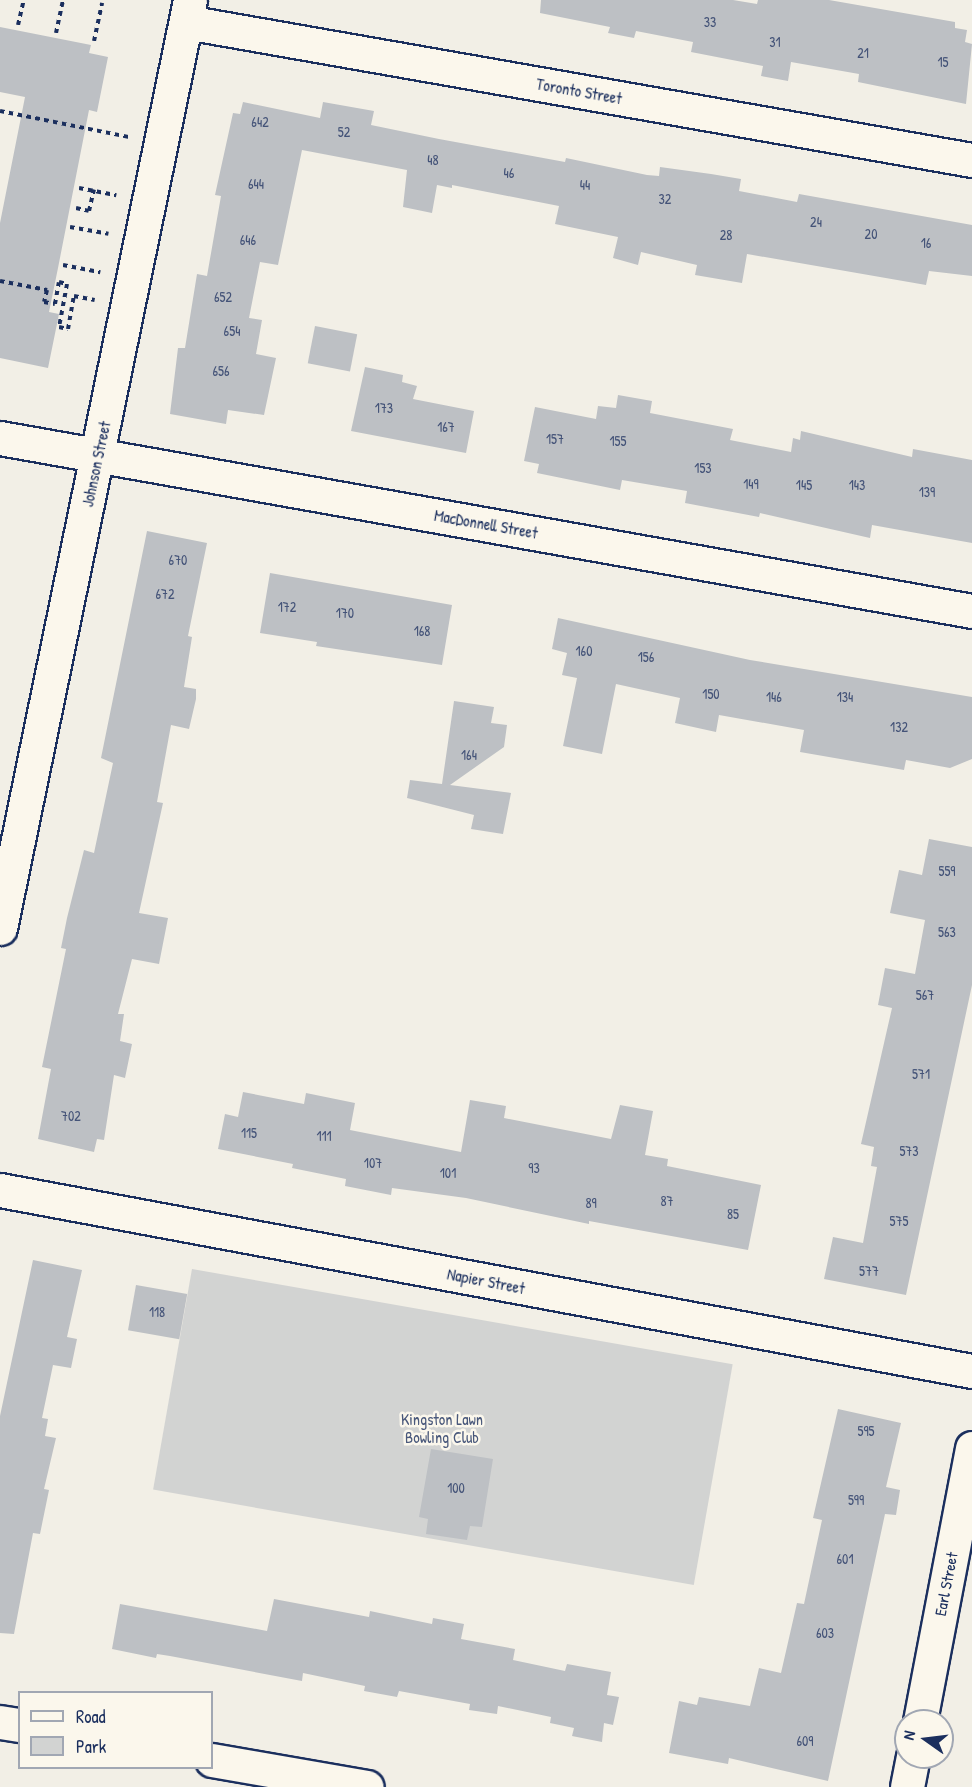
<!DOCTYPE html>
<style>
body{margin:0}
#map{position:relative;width:972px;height:1787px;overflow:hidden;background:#f2efe6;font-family:"Patrick Hand",sans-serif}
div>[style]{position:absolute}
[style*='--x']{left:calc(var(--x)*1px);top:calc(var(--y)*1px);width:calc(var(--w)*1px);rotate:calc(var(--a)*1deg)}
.green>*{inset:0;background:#d2d3d2;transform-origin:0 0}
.building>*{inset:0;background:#bdc0c4;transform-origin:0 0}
.path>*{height:4px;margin-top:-2px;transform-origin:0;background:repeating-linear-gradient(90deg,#1b2f5e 0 4.5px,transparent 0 9px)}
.roads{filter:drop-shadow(2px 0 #1b2f5e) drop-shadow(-2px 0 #1b2f5e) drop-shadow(0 2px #1b2f5e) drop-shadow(0 -2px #1b2f5e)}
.street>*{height:33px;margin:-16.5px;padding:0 16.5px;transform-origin:16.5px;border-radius:16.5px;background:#fbf7ec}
.primary>*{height:33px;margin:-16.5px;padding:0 16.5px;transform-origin:16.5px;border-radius:16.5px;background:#fbf7ec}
span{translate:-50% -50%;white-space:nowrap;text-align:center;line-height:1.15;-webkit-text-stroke:5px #fbf7ec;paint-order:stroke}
.number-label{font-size:14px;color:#445378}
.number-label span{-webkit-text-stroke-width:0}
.street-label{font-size:16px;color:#1b2f5e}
.park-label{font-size:16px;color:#49587b}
.legend{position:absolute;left:18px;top:1691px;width:195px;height:78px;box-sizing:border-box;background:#fbf7ec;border:2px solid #a1a7b3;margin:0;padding:8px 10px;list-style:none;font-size:18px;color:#1b2f5e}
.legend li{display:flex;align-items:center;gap:12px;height:30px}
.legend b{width:30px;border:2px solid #a1a7b3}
.north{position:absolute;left:894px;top:1709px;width:60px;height:60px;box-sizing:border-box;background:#fbf7ec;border:2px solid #a1a7b3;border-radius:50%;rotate:284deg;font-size:16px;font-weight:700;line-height:24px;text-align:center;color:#1b2f5e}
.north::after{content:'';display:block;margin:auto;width:21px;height:27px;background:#1b2f5e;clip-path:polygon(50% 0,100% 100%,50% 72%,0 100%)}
</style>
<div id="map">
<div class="green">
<div style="left:192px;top:1269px;width:549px;height:224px;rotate:10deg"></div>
</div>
<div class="building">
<div style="clip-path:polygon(541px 0,733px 0,757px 4px,758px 0,829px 0,955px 22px,955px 28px,967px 30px,965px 42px,972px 44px,966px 104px,858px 82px,859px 74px,791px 62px,788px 81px,761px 76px,763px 66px,691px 52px,693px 42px,636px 31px,634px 38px,608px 33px,610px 27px,540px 13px)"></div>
<div style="clip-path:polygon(0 27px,91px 45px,89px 53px,108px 57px,97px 112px,89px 110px,58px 268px,49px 312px,59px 314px,48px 368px,0 358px,0 223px,25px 97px,0 92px)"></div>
<div style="clip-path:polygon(243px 102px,320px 118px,323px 102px,374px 111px,371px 125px,439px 139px,565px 162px,566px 158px,647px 175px,659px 176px,660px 167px,711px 174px,741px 179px,739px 191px,797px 202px,799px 194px,972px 225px,972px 276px,929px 271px,926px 285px,747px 254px,742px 283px,695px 275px,697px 265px,641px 252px,638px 265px,613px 258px,618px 237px,555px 224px,559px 206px,452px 185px,452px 188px,437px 185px,432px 213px,403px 207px,407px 170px,302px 150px,278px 265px,260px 262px,249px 318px,262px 320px,256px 354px,276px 358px,264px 415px,228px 410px,226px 424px,170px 414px,178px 348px,185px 348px,197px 274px,207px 276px,221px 196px,215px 195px,233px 113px,240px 114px)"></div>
<div style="left:315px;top:326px;width:43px;height:38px;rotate:11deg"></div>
<div style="clip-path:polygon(365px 367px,403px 375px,402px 382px,417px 386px,413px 399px,474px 411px,466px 453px,351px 431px)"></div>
<div style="clip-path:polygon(618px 395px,652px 401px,650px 413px,733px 429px,730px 440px,791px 452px,793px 438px,800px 440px,801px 431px,912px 457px,913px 449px,972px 460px,972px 543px,872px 525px,870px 538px,760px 513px,759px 517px,685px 503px,687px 491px,622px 480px,620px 490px,537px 473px,539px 464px,524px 461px,535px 407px,596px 419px,598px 406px,616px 408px)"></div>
<div style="clip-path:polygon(147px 531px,207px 543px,188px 636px,192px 637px,184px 687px,196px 689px,196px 699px,189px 729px,171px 725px,157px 802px,163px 803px,139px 913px,168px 918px,159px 964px,132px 959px,118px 1014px,124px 1014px,120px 1041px,132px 1044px,125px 1078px,114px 1075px,104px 1140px,97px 1139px,94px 1152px,38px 1139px,51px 1069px,42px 1067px,66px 949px,61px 948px,67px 918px,84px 850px,94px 853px,113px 763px,101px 758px)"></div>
<div style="clip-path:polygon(270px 573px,452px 605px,442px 665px,316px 646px,317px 642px,260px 633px)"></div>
<div style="clip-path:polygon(558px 618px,750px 660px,972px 697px,972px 759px,950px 768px,906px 760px,904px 770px,800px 752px,804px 730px,719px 715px,716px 732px,675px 723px,680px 698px,616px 684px,602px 754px,563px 746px,577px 678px,562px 675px,567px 653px,552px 649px)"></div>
<div style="clip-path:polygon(454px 701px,494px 707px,491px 723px,507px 725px,504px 747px,450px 785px,511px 793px,503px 834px,471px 829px,474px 815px,407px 798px,410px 780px,442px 784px)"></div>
<div style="clip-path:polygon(929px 839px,972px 847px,972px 985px,906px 1295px,824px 1279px,833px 1237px,863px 1243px,877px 1167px,871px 1166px,874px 1147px,861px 1144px,892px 1008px,878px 1005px,885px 968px,915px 974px,925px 920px,890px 913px,899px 870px,922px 875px)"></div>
<div style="clip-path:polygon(243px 1092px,304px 1104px,306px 1093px,355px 1103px,350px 1130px,461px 1152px,470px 1100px,506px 1106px,504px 1118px,611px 1139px,620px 1105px,653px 1111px,645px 1155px,668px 1159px,667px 1166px,761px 1185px,748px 1250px,589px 1221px,589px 1224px,466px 1198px,392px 1188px,391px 1195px,345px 1186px,346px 1179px,292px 1168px,293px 1164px,218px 1149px,225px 1114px,238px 1117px)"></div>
<div style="clip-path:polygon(33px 1260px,82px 1270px,67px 1337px,77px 1339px,71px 1368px,53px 1365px,42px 1418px,48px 1419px,45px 1436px,56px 1438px,44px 1489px,49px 1490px,40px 1534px,33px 1533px,14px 1634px,0 1633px,0 1416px)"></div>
<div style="left:136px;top:1285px;width:52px;height:46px;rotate:10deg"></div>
<div style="clip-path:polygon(838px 1409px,901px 1423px,886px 1487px,900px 1490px,896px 1515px,885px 1514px,828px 1781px,729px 1758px,728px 1764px,669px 1753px,679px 1701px,697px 1705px,699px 1697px,750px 1706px,759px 1668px,781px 1673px,797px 1603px,804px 1604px,822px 1520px,813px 1518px)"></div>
<div style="clip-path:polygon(431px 1449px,493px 1459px,482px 1527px,470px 1526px,467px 1540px,426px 1534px,428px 1519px,419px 1517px)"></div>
<div style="clip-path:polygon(274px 1599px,369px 1617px,370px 1611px,432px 1624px,433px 1618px,464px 1624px,461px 1639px,515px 1649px,513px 1660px,565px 1671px,567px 1664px,611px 1672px,607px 1695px,619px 1697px,613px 1725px,604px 1723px,602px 1742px,572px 1736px,574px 1728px,550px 1723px,551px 1717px,498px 1706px,497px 1714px,469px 1710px,470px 1704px,399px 1691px,397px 1697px,364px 1691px,365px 1686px,303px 1673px,302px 1681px,170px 1656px,157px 1654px,156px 1658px,112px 1649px,120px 1604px,267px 1631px)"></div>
</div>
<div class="path">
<div style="--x:18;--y:25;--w:26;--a:-77"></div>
<div style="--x:56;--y:33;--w:34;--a:-78"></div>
<div style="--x:94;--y:41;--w:39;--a:-78"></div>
<div style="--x:0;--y:111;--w:132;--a:11.4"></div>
<div style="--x:79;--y:188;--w:38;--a:11"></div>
<div style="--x:76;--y:208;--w:13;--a:13"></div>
<div style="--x:89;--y:211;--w:22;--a:-77"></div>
<div style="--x:70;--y:227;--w:39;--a:10"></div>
<div style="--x:63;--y:265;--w:38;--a:11"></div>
<div style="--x:0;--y:281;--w:48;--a:10.8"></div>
<div style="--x:47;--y:290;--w:12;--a:104"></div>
<div style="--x:44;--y:302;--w:11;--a:10"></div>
<div style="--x:55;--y:304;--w:22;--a:-80"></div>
<div style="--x:59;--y:282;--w:8;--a:14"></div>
<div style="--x:67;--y:284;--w:44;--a:100.5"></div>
<div style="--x:59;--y:327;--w:9;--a:13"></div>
<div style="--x:68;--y:329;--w:34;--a:-80"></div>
<div style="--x:74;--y:296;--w:21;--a:11"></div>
</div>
<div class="roads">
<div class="street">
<div style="--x:186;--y:22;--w:798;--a:9.96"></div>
<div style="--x:0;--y:438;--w:987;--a:10.09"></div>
<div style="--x:0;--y:1190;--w:989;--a:10.55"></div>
<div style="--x:920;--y:1721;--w:278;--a:-79.2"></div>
<div style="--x:0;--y:1722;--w:20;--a:9"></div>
<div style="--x:212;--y:1760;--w:157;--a:9.9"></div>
<div style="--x:907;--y:1787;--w:31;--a:-79"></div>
</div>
<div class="primary">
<div style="--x:0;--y:928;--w:947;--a:-78.43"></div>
</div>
</div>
<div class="number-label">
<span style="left:710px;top:22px">33</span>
<span style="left:775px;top:42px">31</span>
<span style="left:863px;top:53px">21</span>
<span style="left:943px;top:62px">15</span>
<span style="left:260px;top:122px">642</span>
<span style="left:344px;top:132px">52</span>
<span style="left:433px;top:160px">48</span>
<span style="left:509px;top:173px">46</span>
<span style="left:256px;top:184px">644</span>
<span style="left:585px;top:185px">44</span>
<span style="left:665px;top:199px">32</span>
<span style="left:816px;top:222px">24</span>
<span style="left:871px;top:234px">20</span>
<span style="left:726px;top:235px">28</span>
<span style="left:248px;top:240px">646</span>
<span style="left:926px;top:243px">16</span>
<span style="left:223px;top:297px">652</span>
<span style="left:232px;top:331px">654</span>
<span style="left:221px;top:371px">656</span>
<span style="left:384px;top:408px">173</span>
<span style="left:446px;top:427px">167</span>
<span style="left:555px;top:439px">157</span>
<span style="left:618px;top:441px">155</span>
<span style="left:703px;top:468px">153</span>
<span style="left:751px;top:484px">149</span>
<span style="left:804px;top:485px">145</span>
<span style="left:857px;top:485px">143</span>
<span style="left:927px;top:492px">139</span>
<span style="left:178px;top:560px">670</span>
<span style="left:165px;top:594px">672</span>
<span style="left:287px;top:607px">172</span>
<span style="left:345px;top:613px">170</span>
<span style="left:422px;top:631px">168</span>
<span style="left:584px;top:651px">160</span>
<span style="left:646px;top:657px">156</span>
<span style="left:711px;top:694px">150</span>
<span style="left:774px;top:697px">146</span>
<span style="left:845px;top:697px">134</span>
<span style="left:899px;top:727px">132</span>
<span style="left:469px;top:755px">164</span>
<span style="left:947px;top:871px">559</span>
<span style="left:947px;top:932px">563</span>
<span style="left:925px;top:995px">567</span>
<span style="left:921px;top:1074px">571</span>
<span style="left:71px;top:1116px">702</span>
<span style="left:249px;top:1133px">115</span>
<span style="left:324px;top:1136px">111</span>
<span style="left:909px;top:1151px">573</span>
<span style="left:373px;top:1163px">107</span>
<span style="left:534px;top:1168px">93</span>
<span style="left:448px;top:1173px">101</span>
<span style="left:667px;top:1201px">87</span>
<span style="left:591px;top:1203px">89</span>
<span style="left:733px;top:1214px">85</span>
<span style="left:899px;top:1221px">575</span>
<span style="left:869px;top:1271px">577</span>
<span style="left:157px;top:1312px">118</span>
<span style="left:866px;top:1431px">595</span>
<span style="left:456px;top:1488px">100</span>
<span style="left:856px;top:1500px">599</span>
<span style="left:845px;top:1559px">601</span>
<span style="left:825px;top:1633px">603</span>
<span style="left:805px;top:1741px">609</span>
</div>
<div class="street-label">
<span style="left:579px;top:91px;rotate:10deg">Toronto Street</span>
<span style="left:96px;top:464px;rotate:-78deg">Johnson Street</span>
<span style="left:486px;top:524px;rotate:10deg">MacDonnell Street</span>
<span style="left:486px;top:1281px;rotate:11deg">Napier Street</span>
<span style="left:946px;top:1584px;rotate:-79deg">Earl Street</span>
</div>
<div class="park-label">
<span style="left:442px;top:1428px">Kingston Lawn<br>Bowling Club</span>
</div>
<ul class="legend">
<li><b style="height:8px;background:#fbf7ec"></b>Road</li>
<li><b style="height:16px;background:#d2d3d2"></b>Park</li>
</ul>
<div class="north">N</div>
</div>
